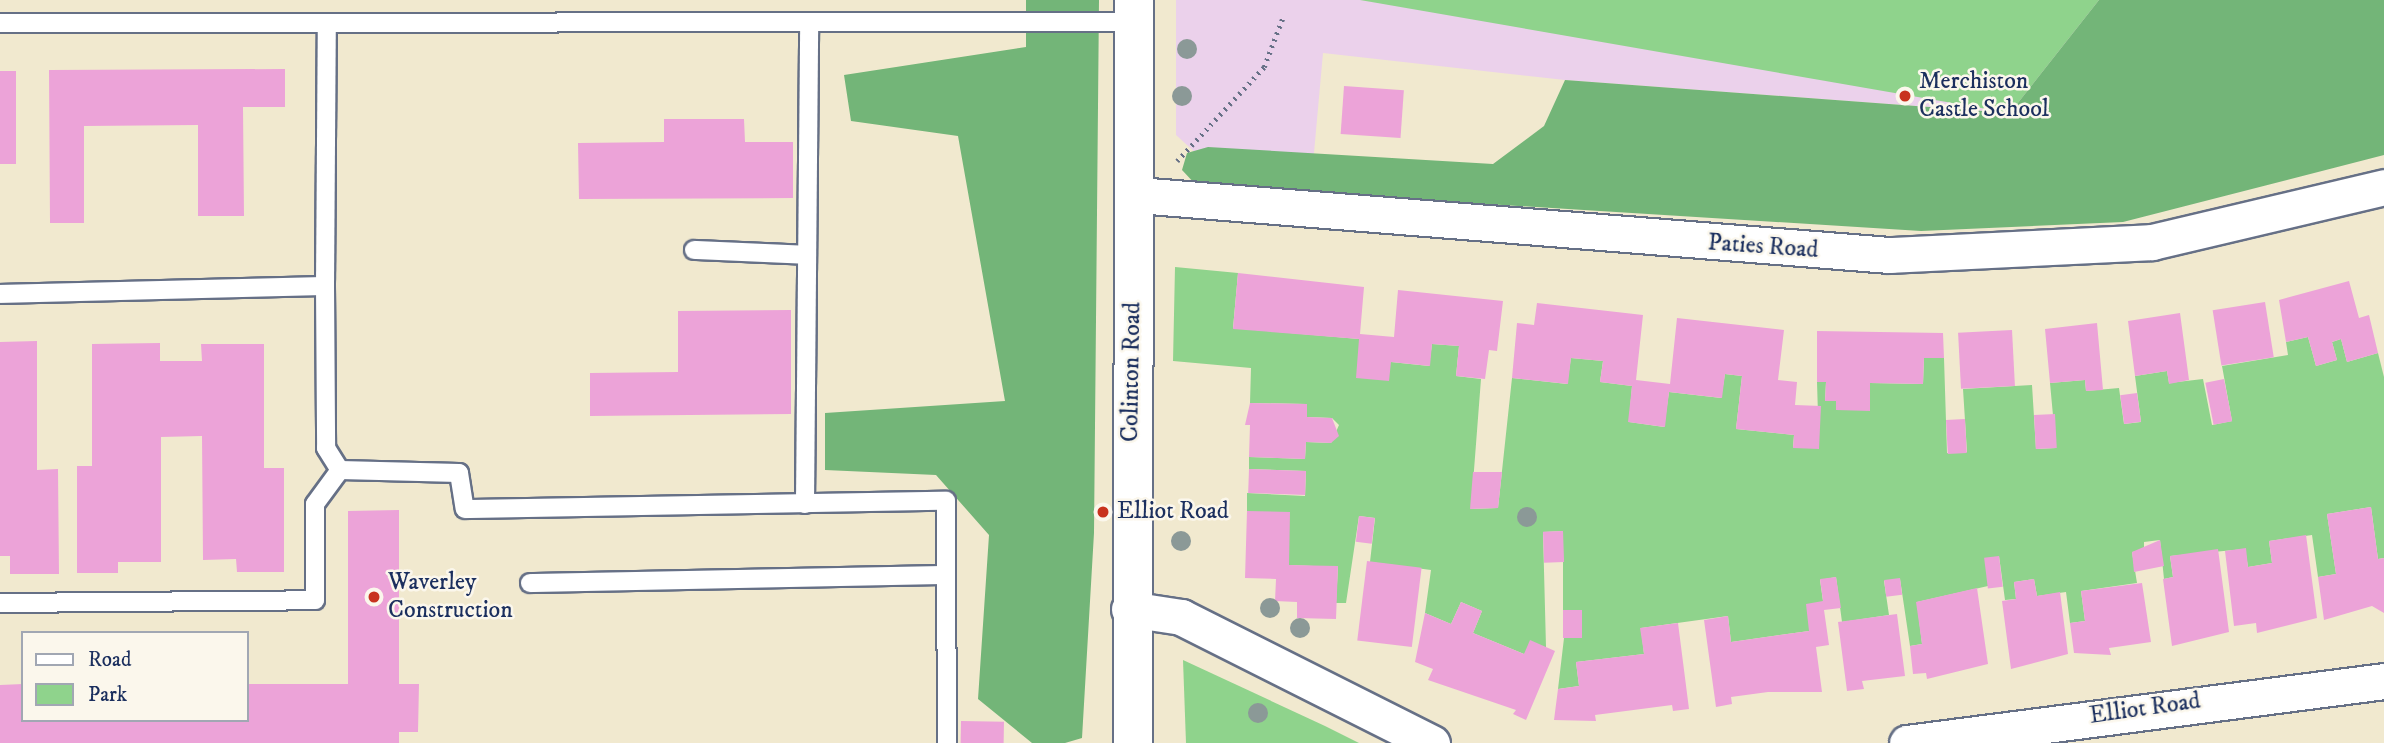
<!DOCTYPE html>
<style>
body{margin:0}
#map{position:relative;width:2384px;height:743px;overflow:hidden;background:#f1e9cf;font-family:"IM FELL DW Pica",serif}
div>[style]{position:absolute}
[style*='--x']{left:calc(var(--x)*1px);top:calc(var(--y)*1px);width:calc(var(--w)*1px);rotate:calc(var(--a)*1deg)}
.built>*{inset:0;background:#ebd1eb}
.green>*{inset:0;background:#8fd38c}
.forest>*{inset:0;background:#73b578}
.building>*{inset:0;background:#eca3d8;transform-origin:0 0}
.path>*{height:4.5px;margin-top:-2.25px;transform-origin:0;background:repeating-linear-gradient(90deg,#667086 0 2px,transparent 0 7px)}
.roads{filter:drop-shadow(2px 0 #667086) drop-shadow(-2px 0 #667086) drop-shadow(0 2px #667086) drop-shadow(0 -2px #667086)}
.service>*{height:18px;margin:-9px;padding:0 9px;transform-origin:9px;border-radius:9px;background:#fff}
.minor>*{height:35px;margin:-17.5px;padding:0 17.5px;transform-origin:17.5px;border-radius:17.5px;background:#fff}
.tertiary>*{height:38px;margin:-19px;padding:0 19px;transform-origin:19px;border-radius:19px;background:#fff}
.trees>*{width:20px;height:20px;margin:-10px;border-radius:50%;background:#8b9997}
.dots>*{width:19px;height:19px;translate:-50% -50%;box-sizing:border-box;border:4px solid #fbf7ec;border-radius:50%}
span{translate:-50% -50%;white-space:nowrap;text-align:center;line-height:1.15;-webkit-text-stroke:5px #fbf7ec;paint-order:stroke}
.poi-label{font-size:24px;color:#1b2f5e}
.left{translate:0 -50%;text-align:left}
.street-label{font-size:24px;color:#1b2f5e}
.legend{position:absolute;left:21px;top:631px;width:228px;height:91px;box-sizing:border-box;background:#fbf7ec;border:2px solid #a1a7b3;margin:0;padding:9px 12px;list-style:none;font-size:21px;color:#1b2f5e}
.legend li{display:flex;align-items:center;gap:14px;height:35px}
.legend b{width:35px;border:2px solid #a1a7b3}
</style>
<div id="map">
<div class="built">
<div style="clip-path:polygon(1176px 0,2099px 0,2010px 113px,1565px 80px,1323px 53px,1312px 175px,1199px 156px,1176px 135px)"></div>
</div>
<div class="green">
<div style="clip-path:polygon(1360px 0,2099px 0,2010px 113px)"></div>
<div style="clip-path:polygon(1175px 267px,1238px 273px,1233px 328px,1359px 339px,1391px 362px,1429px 366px,1432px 344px,1459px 346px,1456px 376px,1481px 379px,1471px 509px,1498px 508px,1512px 378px,1567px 384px,1571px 358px,1603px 361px,1600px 382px,1632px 386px,1629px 422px,1664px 427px,1669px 392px,1721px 398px,1725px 374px,1742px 376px,1736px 429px,1794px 435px,1793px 447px,1819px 448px,1817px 382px,1826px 382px,1825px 401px,1836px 401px,1870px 383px,1923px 384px,1924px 358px,1944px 358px,1947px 453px,1967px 452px,1963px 389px,2032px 385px,2036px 449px,2056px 448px,2050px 383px,2085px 380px,2086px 391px,2119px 388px,2124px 424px,2141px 422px,2135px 376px,2167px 371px,2169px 383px,2203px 379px,2212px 425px,2232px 421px,2222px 366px,2288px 355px,2286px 342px,2308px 337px,2316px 366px,2337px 360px,2332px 342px,2341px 339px,2347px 362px,2378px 353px,2384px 377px,2384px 558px,2378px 559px,2371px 507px,2327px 514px,2336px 574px,2318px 577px,2312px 535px,2269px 541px,2272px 563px,2248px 567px,2245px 549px,2170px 556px,2173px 577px,2164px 579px,2160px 540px,2144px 542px,2144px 550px,2132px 552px,2137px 583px,2081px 591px,2085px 621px,2070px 623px,2066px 592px,2037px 596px,2034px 579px,2014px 582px,2016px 599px,2005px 600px,1999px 556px,1988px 586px,1917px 602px,1922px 644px,1910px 646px,1900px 579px,1884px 581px,1889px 615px,1842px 622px,1836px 577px,1820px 580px,1823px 601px,1809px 631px,1731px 642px,1728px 616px,1641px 628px,1644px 654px,1576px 662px,1579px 686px,1558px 689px,1564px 638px,1582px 638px,1581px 610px,1563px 611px,1563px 531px,1543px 532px,1546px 647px,1524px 654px,1473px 633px,1482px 611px,1461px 602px,1451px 624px,1425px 613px,1431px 570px,1370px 562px,1375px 518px,1359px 516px,1346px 603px,1336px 603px,1338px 567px,1289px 565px,1247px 511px,1247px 493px,1305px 496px,1306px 471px,1249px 469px,1249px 457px,1305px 459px,1306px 442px,1331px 443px,1339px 425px,1332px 418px,1307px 417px,1307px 404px,1250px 403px,1251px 368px,1173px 361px)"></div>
<div style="clip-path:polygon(1183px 660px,1325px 726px,1359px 743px,1186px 743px)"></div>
</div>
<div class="forest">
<div style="clip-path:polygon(1026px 0,1099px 0,1094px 533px,1082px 738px,1065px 743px,1032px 743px,978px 699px,989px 535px,936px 475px,825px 470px,825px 413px,1005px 401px,958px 136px,851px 121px,844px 75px,1026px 47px)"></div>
<div style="clip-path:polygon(2099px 0,2384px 0,2384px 155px,2123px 222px,1921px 231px,1197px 186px,1182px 170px,1187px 153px,1208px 147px,1493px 164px,1544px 126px,1565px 80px,2010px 113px)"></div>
</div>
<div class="building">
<div style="clip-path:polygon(285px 69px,285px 107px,243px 107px,244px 216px,198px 216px,198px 125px,84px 126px,84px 223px,50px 223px,49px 70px)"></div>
<div style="left:0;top:71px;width:16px;height:93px"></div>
<div style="left:1344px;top:86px;width:60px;height:48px;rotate:4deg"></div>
<div style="clip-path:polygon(664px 119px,744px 119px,745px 142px,793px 142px,793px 198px,579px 199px,578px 143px,664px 142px)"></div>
<div style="clip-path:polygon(1238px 273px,1364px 287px,1360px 334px,1394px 337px,1398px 290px,1503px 301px,1497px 351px,1489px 350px,1485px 379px,1456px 376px,1459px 346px,1432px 344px,1430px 366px,1391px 362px,1389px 381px,1356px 378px,1359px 339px,1233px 329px)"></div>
<div style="clip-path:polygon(2349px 281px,2359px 318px,2369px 315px,2378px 353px,2347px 362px,2341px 339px,2332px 342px,2337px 360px,2316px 366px,2308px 337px,2286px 342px,2279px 300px)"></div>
<div style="left:2265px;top:302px;width:56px;height:53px;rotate:81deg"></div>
<div style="clip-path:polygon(1537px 303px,1643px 315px,1636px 380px,1670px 384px,1677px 318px,1784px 330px,1778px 380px,1797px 382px,1795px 405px,1821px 406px,1819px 449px,1793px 448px,1794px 435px,1736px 429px,1742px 376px,1725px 374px,1722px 398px,1669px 392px,1665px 427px,1628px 422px,1632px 386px,1600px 382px,1603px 361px,1571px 358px,1568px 384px,1512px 378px,1517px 323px,1534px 325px)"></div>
<div style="clip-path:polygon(791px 310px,791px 414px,590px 416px,590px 373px,678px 372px,678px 311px)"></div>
<div style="clip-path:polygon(2180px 313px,2189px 380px,2169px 384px,2167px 371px,2135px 376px,2128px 321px)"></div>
<div style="clip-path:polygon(2097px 323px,2103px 390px,2086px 391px,2085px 380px,2050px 383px,2045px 329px)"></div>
<div style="left:2012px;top:330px;width:56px;height:54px;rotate:87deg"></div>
<div style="clip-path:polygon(1817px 331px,1943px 333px,1944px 358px,1924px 358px,1923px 384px,1870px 383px,1870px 411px,1836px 410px,1836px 401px,1825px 401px,1826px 382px,1817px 382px)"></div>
<div style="clip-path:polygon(37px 341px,37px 470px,58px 469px,59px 574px,10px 574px,10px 556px,0 556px,0 342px)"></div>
<div style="clip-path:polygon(160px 343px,160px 361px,202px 361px,201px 344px,264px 344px,264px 468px,284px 468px,284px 572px,237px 572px,236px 559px,203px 560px,202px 436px,161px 437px,161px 562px,118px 562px,118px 573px,77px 573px,77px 466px,92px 466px,92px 344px)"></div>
<div style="left:2224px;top:379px;width:43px;height:19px;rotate:79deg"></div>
<div style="left:2137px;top:393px;width:29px;height:17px;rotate:82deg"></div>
<div style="clip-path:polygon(1250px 403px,1307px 404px,1307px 417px,1332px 418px,1339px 436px,1331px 443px,1306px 442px,1305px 459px,1249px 457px,1250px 425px,1245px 425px)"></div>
<div style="left:2055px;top:414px;width:34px;height:21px;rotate:87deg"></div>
<div style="left:1965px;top:419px;width:34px;height:19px;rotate:87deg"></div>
<div style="left:1249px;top:469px;width:57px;height:24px;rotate:2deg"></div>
<div style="clip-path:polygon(1473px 472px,1502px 472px,1498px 508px,1470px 509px)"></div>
<div style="clip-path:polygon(2371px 507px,2378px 559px,2384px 558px,2384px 613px,2372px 606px,2324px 620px,2318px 577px,2336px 574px,2327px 514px)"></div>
<div style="clip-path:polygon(399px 510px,399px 684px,419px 684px,418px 732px,399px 732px,399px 743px,0 743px,0 685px,23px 684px,23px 720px,247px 720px,247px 684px,348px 684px,348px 511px)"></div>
<div style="clip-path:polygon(1247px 511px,1290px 512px,1289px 565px,1338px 566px,1336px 619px,1297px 618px,1297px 602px,1275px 601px,1276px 579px,1245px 578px)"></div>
<div style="left:1359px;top:516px;width:16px;height:26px;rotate:7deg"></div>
<div style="left:1563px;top:531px;width:31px;height:20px;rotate:88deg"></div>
<div style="clip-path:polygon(2306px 535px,2317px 618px,2257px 633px,2256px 623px,2234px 626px,2225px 551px,2246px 548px,2248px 567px,2272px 563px,2269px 541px)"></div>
<div style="clip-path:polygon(2160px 540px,2164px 566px,2134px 572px,2132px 552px)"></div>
<div style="clip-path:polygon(2218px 549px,2229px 632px,2172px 646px,2163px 579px,2173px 577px,2170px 556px)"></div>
<div style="left:1999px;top:556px;width:31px;height:15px;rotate:83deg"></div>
<div style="left:1367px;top:561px;width:55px;height:80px;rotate:7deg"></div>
<div style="clip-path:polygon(1836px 577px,1841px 608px,1824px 610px,1829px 645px,1816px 647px,1822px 692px,1768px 692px,1731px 697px,1732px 704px,1716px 707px,1704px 620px,1728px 616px,1731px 642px,1809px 631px,1806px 604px,1823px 601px,1820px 579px)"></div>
<div style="left:1900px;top:578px;width:17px;height:16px;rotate:83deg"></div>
<div style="clip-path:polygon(2034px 579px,2037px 596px,2060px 592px,2068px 654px,2011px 669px,2002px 601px,2016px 599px,2014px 582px)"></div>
<div style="clip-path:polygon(2142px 583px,2151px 642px,2109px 648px,2111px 655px,2074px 653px,2070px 623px,2085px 621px,2081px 591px)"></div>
<div style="clip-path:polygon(1977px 588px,1988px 664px,1927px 679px,1926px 673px,1913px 674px,1910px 646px,1922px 644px,1916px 602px)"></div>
<div style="clip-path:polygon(1461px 602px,1482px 611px,1473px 633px,1524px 654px,1530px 640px,1555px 651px,1526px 720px,1513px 714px,1516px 710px,1428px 680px,1433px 669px,1415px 662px,1425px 613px,1451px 624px)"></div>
<div style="left:1582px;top:610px;width:28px;height:19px;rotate:90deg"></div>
<div style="clip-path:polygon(1897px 614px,1905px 676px,1862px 681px,1864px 689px,1847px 691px,1838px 622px)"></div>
<div style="clip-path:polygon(1678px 623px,1689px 709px,1673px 711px,1672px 705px,1595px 715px,1596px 721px,1554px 720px,1558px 689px,1579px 686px,1576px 662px,1644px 654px,1640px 628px)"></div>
<div style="left:961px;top:721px;width:43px;height:22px;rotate:1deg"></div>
</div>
<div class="path">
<div style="--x:1177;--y:161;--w:128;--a:-47.2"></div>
<div style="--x:1264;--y:67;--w:53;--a:-69.2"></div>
</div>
<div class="roads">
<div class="service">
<div style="--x:0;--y:23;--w:1134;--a:-0.05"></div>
<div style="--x:694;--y:250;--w:113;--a:2.5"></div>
<div style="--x:325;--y:286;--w:263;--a:-89.6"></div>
<div style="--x:0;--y:294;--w:325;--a:-1.4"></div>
<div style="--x:325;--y:286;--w:162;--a:89.6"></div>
<div style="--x:326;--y:448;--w:26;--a:58"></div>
<div style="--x:340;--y:470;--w:119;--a:1.4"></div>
<div style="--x:459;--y:473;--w:36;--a:81"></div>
<div style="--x:465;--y:509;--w:481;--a:-1"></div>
<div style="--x:946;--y:501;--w:242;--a:89.8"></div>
<div style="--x:805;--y:504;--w:482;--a:-89.5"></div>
<div style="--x:530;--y:583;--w:416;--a:-1.1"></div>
<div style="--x:0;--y:603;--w:315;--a:-0.5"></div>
<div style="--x:315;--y:600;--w:96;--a:-90"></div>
<div style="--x:315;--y:504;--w:42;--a:-53.7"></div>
</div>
<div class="minor">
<div style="--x:1137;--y:195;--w:755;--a:4.56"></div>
<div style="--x:1890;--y:255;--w:262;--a:-2.8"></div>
<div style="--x:2152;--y:242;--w:238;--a:-13.3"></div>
<div style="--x:1129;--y:609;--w:53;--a:8.7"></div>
<div style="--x:1181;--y:617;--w:281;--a:26.7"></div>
<div style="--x:1907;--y:743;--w:481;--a:-7.4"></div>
</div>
<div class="tertiary">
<div style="--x:1133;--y:743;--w:743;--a:-89.92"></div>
</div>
</div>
<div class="trees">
<div style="left:1187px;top:49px"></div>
<div style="left:1182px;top:96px"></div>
<div style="left:1527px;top:517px"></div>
<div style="left:1181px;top:541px"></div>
<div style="left:1270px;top:608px"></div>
<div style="left:1300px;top:628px"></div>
<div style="left:1258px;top:713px"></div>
</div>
<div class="dots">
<div style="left:1905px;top:96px;background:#c8321e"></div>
<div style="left:1103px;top:512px;background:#c8321e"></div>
<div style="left:374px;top:597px;background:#c8321e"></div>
</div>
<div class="poi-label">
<span class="left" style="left:1919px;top:96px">Merchiston<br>Castle School</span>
<span class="left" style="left:1117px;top:512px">Elliot Road</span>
<span class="left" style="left:388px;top:597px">Waverley<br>Construction</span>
</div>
<div class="street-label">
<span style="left:1763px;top:247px;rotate:4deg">Paties Road</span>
<span style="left:1132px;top:372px;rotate:-89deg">Colinton Road</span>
<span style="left:2145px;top:709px;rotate:-8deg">Elliot Road</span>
</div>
<ul class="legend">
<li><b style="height:9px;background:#fff"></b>Road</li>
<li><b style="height:19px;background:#8fd38c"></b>Park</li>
</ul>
</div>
